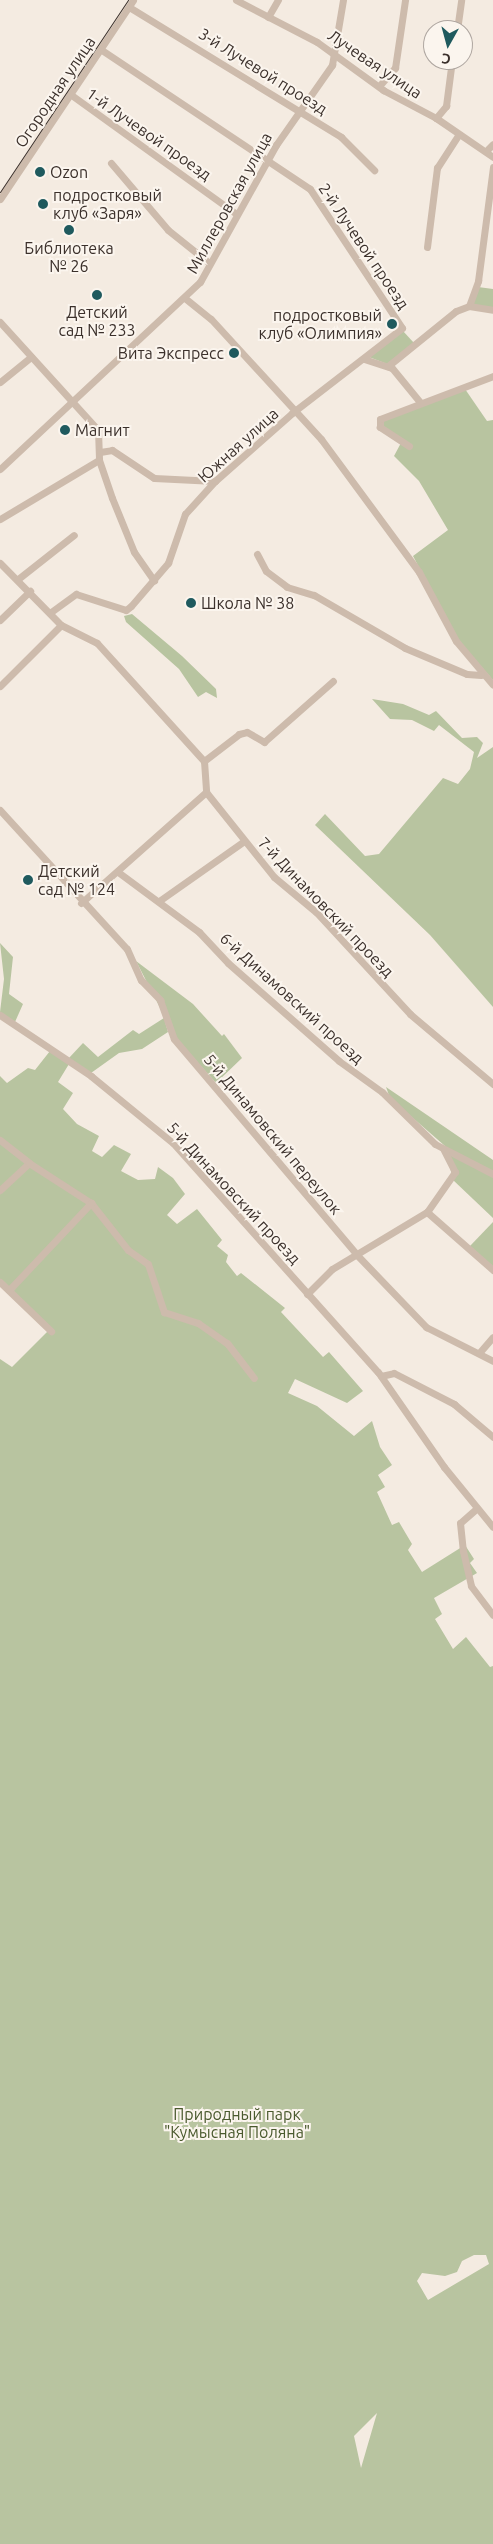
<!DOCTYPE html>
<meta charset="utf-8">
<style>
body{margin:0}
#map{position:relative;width:493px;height:2544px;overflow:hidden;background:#f4ebe1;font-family:Ubuntu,sans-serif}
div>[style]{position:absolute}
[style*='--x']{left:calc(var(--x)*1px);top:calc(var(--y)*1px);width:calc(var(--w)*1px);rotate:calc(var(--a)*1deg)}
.green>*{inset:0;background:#b8c4a0}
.minor>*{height:7px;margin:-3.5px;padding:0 3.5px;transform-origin:3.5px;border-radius:3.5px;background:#cdbbac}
.tram>*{height:1px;margin:-0.5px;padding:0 0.5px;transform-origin:0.5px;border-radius:0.5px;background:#3b302b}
.dots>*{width:14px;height:14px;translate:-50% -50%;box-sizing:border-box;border:2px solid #fbf5ee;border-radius:50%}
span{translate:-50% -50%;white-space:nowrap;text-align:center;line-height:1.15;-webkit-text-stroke:4px #fbf5ee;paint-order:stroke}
.street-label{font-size:16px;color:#3b302b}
.poi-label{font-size:16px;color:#3b302b}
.left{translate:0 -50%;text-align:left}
.right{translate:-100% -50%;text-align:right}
.park-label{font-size:16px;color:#4a5a2e}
.north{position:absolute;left:423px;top:20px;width:50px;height:50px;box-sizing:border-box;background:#fbf5ee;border:1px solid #aea6a0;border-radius:50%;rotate:187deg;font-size:14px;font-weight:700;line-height:20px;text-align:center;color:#3b302b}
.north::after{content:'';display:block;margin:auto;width:18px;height:22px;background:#1f5a5e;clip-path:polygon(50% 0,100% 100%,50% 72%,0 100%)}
</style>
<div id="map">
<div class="green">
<div style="clip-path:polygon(478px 287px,493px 289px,493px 308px,473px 305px)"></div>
<div style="clip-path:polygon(403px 331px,414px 343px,387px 364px,369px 357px)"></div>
<div style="clip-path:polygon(465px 389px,487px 421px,493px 420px,493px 680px,457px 639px,413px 556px,448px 530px,419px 481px,394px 456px,402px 441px,381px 426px,381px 419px)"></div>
<div style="clip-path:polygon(132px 614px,182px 656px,216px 689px,217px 698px,206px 692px,198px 697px,179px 669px,126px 622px,124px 616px)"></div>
<div style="clip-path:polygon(372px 699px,403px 704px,429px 715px,436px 711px,462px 738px,477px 737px,483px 743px,477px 758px,493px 747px,493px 1007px,430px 935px,315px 825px,325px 814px,365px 856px,379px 854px,443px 778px,458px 784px,470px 769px,474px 752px,439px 725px,434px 731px,412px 720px,390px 719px)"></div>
<div style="clip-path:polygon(0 943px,13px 957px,9px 994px,23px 1004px,15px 1022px,0 1012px,4px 979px)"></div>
<div style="clip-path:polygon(136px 961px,193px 1004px,222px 1036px,224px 1034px,242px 1058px,216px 1083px,175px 1037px)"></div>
<div style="clip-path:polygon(164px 1018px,168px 1032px,142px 1049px,119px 1053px,91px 1073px,68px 1059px,83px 1043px,98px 1057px,133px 1030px,139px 1034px)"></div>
<div style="clip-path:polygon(evenodd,50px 1051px,69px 1064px,58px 1082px,73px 1093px,63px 1109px,77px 1124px,99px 1136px,92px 1151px,102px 1157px,114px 1145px,131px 1154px,121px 1171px,138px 1180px,155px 1179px,158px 1167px,173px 1178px,185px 1194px,167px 1215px,177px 1224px,197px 1209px,222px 1240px,217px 1246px,228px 1255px,226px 1262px,237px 1276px,241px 1273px,285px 1308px,281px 1312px,323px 1357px,329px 1352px,363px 1391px,347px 1403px,295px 1379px,288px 1393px,317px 1406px,354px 1436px,372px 1421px,380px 1447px,392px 1465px,378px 1475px,385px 1487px,377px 1492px,392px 1525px,399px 1522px,412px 1544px,408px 1550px,422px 1572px,465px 1545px,474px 1559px,470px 1563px,477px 1573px,434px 1598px,442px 1614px,435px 1619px,453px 1649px,466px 1637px,490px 1667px,493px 1666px,493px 2544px,0 2544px,0 1359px,12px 1367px,48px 1331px,0 1284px,0 1076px,7px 1083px,28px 1068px,35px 1070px,50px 1051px,474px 2255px,486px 2255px,489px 2264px,428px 2300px,417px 2281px,422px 2273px,445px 2276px,457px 2272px,462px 2261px,474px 2255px,50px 1051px,377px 2413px,361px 2468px,354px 2436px,377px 2413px)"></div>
<div style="clip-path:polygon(386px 1087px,493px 1160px,493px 1218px,453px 1180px,445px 1146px,390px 1098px)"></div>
<div style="clip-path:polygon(493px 1222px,493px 1267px,470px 1246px)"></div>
</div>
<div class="minor">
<div style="--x:236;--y:0;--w:91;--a:27.4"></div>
<div style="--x:317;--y:42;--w:82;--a:36"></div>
<div style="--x:383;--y:90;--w:60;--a:27.8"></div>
<div style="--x:436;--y:118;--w:69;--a:34.4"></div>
<div style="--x:129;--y:7;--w:249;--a:31.5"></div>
<div style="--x:341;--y:137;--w:47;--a:45"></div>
<div style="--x:268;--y:17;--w:20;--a:-60"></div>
<div style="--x:457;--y:30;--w:30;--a:-82"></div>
<div style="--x:380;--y:85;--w:23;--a:-49"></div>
<div style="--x:395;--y:68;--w:69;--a:-81.6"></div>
<div style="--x:70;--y:94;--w:203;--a:35.8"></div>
<div style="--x:436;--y:118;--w:16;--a:-50"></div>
<div style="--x:446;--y:106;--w:46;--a:-82.6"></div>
<div style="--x:488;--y:149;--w:7;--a:-45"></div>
<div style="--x:111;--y:163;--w:88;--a:49.6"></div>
<div style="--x:168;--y:230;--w:51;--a:38.7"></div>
<div style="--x:0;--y:199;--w:239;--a:-56.2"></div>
<div style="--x:427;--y:247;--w:80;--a:-82.8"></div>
<div style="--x:437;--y:168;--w:40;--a:-57.1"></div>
<div style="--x:186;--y:299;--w:32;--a:39"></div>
<div style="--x:211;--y:319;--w:163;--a:47.5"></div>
<div style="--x:321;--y:439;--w:165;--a:53.6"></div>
<div style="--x:419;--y:572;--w:78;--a:61.8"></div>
<div style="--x:456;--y:641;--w:57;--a:49.9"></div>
<div style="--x:469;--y:306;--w:27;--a:-70"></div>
<div style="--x:478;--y:281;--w:115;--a:-82.5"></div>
<div style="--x:0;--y:322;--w:146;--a:47.8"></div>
<div style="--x:98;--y:430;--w:30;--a:88"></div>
<div style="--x:99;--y:460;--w:40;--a:71.1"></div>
<div style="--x:112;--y:498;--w:58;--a:67.8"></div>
<div style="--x:134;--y:552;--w:35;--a:55"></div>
<div style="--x:364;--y:359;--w:29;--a:18"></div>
<div style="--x:392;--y:368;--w:43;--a:50.7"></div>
<div style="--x:388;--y:366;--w:87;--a:-39"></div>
<div style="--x:456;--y:311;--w:14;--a:-21"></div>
<div style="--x:469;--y:306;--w:24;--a:9"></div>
<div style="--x:0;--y:382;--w:40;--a:-39"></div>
<div style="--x:409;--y:446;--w:35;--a:-147"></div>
<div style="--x:380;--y:427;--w:8;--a:-90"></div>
<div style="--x:380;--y:419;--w:121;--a:-20.8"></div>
<div style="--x:100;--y:452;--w:12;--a:-9"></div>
<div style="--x:112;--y:450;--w:50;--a:33.7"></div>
<div style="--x:154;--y:478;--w:61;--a:2.8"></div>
<div style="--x:0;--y:469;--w:274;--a:-43.1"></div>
<div style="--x:200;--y:282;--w:157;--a:-61"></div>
<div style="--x:276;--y:145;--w:98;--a:-55"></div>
<div style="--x:332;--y:65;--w:66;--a:-80.4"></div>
<div style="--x:0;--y:519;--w:115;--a:-30.8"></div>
<div style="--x:257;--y:554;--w:19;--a:62"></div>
<div style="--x:266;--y:571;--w:26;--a:37"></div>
<div style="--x:287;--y:587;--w:28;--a:17"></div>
<div style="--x:314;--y:595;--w:105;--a:30.2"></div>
<div style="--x:405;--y:648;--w:67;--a:22.8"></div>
<div style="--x:467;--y:674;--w:14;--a:4"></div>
<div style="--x:0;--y:563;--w:87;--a:45.5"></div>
<div style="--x:61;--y:625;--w:40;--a:26.6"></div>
<div style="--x:97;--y:643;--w:159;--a:47.8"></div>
<div style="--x:204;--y:761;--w:31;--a:86"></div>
<div style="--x:18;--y:579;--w:71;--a:-38.2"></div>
<div style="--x:51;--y:612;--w:31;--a:-36"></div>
<div style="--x:76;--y:594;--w:52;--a:17.7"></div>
<div style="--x:126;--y:610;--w:6;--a:-39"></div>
<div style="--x:131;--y:606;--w:57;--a:-49.3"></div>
<div style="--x:168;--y:563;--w:52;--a:-70.9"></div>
<div style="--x:185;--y:514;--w:45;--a:-47.7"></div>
<div style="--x:215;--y:481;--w:103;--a:-41.4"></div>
<div style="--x:292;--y:413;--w:139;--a:-37.7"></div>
<div style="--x:402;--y:328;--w:167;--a:-123.5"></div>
<div style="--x:310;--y:189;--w:252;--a:-146.3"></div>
<div style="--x:0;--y:620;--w:42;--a:-44"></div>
<div style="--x:0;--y:686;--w:86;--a:-45"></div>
<div style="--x:204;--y:761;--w:44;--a:-37.6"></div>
<div style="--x:239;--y:734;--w:8;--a:-14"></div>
<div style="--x:247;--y:732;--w:20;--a:30"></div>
<div style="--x:264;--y:742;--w:92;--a:-41.5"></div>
<div style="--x:206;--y:792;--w:109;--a:51.3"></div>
<div style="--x:274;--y:877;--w:55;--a:39.8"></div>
<div style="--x:316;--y:912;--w:139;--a:47.3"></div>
<div style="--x:410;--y:1014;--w:109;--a:40.1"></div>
<div style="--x:0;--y:810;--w:188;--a:47.6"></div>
<div style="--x:127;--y:949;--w:34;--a:66"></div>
<div style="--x:141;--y:980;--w:28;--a:46"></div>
<div style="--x:160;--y:1000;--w:41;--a:70.3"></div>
<div style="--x:174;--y:1039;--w:283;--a:49.7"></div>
<div style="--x:357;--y:1255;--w:100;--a:46.2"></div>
<div style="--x:426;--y:1327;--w:75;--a:26.9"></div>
<div style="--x:118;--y:872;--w:101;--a:36.5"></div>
<div style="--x:199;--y:932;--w:42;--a:46.9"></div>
<div style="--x:228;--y:963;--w:148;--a:41.4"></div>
<div style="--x:339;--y:1061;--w:53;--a:35.8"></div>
<div style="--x:382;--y:1092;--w:74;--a:44.5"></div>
<div style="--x:435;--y:1144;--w:65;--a:27.3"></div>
<div style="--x:159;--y:901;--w:104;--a:-35.2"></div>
<div style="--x:81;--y:903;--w:167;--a:-41.6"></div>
<div style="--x:0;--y:1015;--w:110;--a:33.8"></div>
<div style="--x:91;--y:1076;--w:106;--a:39.3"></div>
<div style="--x:173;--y:1143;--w:307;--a:48.2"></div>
<div style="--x:378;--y:1372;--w:116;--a:55.2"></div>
<div style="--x:444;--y:1467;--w:77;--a:50.8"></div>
<div style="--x:0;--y:1140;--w:37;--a:38"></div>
<div style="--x:29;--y:1163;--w:40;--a:137"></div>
<div style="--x:29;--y:1163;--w:74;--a:32.8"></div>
<div style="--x:91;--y:1203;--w:60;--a:51.8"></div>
<div style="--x:128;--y:1250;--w:24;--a:35"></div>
<div style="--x:148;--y:1264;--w:51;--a:71.6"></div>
<div style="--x:164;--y:1312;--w:36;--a:18"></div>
<div style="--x:198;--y:1323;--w:35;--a:35"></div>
<div style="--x:227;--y:1343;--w:44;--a:52.4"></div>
<div style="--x:427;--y:1212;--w:88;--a:41.3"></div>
<div style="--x:0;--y:1282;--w:71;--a:43.9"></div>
<div style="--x:9;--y:1290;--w:120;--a:-46.7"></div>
<div style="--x:307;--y:1294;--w:35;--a:-45"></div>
<div style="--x:332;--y:1269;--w:111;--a:-31"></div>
<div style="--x:427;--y:1212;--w:49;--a:-55"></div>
<div style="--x:455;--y:1172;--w:25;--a:-117"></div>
<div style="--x:479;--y:1353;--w:21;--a:-49"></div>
<div style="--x:381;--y:1376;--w:13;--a:-13"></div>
<div style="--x:394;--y:1373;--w:68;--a:27.3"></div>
<div style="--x:454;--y:1404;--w:51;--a:40.2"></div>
<div style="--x:476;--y:1509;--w:21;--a:139"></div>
<div style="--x:460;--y:1523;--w:28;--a:84"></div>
<div style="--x:463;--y:1551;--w:36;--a:77"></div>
<div style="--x:471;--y:1586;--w:36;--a:53"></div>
</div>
<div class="tram">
<div style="--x:0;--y:192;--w:231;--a:-56.3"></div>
</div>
<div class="dots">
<div style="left:40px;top:172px;background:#1f5a5e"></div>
<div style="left:43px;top:204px;background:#1f5a5e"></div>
<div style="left:69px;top:230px;background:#1f5a5e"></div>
<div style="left:97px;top:295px;background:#1f5a5e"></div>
<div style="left:392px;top:324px;background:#1f5a5e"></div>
<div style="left:234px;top:353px;background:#1f5a5e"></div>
<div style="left:65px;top:430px;background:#1f5a5e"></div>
<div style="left:191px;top:603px;background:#1f5a5e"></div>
<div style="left:28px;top:880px;background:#1f5a5e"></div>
</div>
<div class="street-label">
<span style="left:375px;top:64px;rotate:34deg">Лучевая улица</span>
<span style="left:263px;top:71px;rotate:32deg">3-й Лучевой проезд</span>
<span style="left:55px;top:92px;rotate:-56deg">Огородная улица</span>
<span style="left:149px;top:134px;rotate:35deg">1-й Лучевой проезд</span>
<span style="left:229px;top:203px;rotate:-61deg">Миллеровская улица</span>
<span style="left:364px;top:246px;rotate:56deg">2-й Лучевой проезд</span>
<span style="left:238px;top:445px;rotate:-42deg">Южная улица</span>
<span style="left:326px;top:907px;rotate:46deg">7-й Динамовский проезд</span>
<span style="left:292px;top:998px;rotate:42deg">6-й Динамовский проезд</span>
<span style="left:273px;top:1134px;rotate:50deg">5-й Динамовский переулок</span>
<span style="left:234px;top:1193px;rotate:47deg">5-й Динамовский проезд</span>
</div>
<div class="poi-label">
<span class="left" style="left:50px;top:172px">Ozon</span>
<span class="left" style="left:53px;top:204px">подростковый<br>клуб «Заря»</span>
<span style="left:69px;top:257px">Библиотека<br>№ 26</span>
<span style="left:97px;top:321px">Детский<br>сад № 233</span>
<span class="right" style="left:382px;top:324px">подростковый<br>клуб «Олимпия»</span>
<span class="right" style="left:224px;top:353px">Вита Экспресс</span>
<span class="left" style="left:75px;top:430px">Магнит</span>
<span class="left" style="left:201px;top:603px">Школа № 38</span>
<span class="left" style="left:38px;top:880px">Детский<br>сад № 124</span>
</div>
<div class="park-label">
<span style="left:237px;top:2123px">Природный парк<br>"Кумысная Поляна"</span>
</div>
<div class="north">С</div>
</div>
